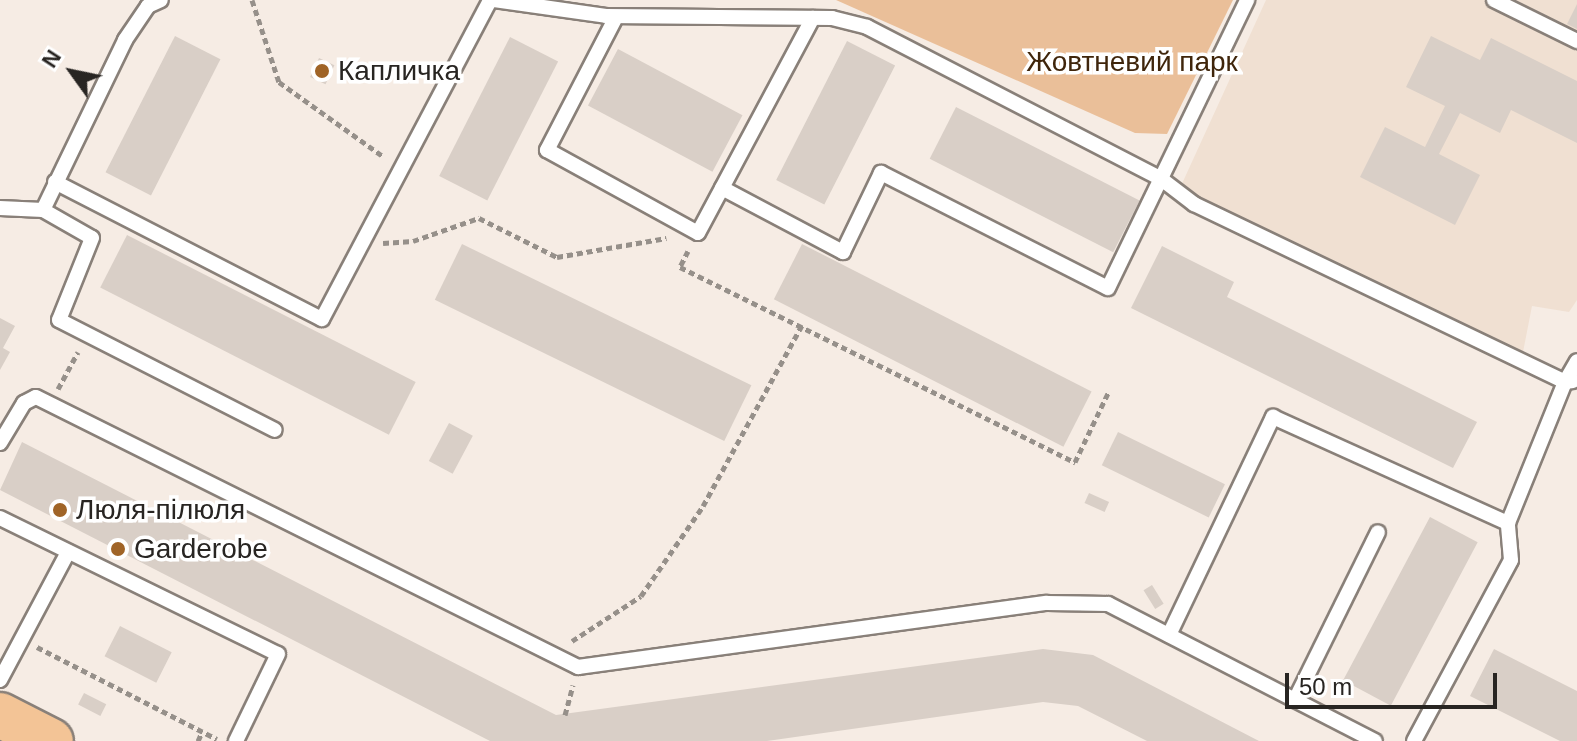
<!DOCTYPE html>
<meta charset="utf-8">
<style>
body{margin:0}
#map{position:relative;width:1577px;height:741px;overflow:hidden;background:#f6ece4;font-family:Helvetica,sans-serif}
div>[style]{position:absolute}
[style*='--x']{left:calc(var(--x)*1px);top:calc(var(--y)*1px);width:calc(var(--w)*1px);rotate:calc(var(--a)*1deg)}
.built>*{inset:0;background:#f0e0d2}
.green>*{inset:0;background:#eabf99}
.building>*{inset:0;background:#d9cfc7;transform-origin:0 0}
.path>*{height:5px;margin-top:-2.5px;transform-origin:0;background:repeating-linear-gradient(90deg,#96908a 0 6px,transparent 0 10px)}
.roads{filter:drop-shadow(2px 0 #898079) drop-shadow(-2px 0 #898079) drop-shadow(0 2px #898079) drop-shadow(0 -2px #898079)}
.service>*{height:14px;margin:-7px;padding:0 7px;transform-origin:7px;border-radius:7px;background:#fff}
.primary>*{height:44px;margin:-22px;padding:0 22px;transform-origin:22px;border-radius:22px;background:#f3c496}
.dots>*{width:22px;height:22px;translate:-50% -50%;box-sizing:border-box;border:4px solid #fff;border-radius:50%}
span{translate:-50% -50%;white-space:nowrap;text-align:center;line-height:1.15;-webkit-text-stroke:7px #fff;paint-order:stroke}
.park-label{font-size:28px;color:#3f250b}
.poi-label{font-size:28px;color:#282522}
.left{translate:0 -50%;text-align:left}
.north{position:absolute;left:32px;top:32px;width:80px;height:80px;-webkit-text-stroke:6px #fff;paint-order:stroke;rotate:303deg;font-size:22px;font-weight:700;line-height:32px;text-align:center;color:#282522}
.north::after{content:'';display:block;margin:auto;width:28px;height:36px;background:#282522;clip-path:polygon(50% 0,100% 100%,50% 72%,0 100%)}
.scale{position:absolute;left:1285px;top:673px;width:212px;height:36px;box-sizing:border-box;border:4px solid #282522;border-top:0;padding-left:10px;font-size:24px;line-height:28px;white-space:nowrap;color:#282522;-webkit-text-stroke:6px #fff;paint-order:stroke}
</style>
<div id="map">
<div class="built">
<div style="clip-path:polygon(1266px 0,1577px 0,1577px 300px,1569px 312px,1532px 306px,1523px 352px,1180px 188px)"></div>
</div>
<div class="green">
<div style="clip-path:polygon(836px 0,1233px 0,1167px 134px,1135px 133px)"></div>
</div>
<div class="building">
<div style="clip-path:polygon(1577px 4px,1577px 29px,1567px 24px)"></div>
<div style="left:175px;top:36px;width:51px;height:153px;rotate:27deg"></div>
<div style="clip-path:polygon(1431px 36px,1480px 60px,1491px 38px,1577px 81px,1577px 143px,1511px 110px,1500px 133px,1460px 113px,1439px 154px,1480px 175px,1455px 225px,1360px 177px,1385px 127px,1425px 147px,1445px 106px,1406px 87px)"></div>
<div style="left:510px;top:37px;width:54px;height:156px;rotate:27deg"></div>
<div style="left:847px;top:41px;width:54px;height:156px;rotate:27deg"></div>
<div style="left:618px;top:49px;width:141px;height:64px;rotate:28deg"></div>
<div style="left:319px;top:58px;width:17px;height:21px;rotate:25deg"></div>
<div style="left:956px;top:107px;width:206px;height:58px;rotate:27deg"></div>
<div style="left:127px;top:235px;width:324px;height:59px;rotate:27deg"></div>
<div style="left:462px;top:244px;width:322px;height:62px;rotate:26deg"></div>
<div style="left:802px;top:244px;width:325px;height:62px;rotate:27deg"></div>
<div style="clip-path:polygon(1162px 246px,1234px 282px,1227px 297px,1477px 422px,1453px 468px,1131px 308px)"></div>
<div style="clip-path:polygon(0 318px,15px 326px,3px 348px,10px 352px,0 370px)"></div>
<div style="left:449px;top:423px;width:27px;height:43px;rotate:28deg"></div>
<div style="left:1118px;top:432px;width:119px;height:37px;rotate:26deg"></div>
<div style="clip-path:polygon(22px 442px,556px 715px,1043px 649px,1093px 655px,1259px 741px,1147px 741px,1078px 706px,1043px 702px,767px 741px,490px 741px,0 490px)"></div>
<div style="left:1089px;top:493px;width:22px;height:11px;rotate:24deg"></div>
<div style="left:1430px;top:517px;width:54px;height:185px;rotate:28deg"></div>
<div style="left:1152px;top:585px;width:22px;height:10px;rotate:58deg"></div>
<div style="left:120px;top:626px;width:58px;height:34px;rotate:27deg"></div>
<div style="clip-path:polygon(1494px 649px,1577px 691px,1577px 741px,1560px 741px,1470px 696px)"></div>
<div style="left:84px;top:693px;width:25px;height:13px;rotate:27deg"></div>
</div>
<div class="path">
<div style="--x:252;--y:0;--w:86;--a:71.8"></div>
<div style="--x:279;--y:82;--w:129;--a:35.5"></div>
<div style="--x:383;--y:243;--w:30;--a:-4"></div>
<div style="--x:413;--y:241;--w:70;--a:-19.2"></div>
<div style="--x:479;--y:218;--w:87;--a:26.6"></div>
<div style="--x:557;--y:257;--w:111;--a:-9.9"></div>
<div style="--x:688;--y:251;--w:18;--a:117"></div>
<div style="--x:680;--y:267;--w:441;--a:26.3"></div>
<div style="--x:1075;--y:462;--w:79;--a:-64.4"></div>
<div style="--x:58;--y:389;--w:42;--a:-61.6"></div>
<div style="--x:572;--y:641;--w:82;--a:-33.1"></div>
<div style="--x:641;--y:596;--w:109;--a:-55.4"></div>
<div style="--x:703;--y:506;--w:206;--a:-61.3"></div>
<div style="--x:37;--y:647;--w:202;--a:27.1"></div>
<div style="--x:565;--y:715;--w:31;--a:-75"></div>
<div style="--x:198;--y:741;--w:10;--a:-66"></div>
</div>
<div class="roads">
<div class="service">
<div style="--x:494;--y:0;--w:113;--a:8.1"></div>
<div style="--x:606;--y:16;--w:226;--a:0.5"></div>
<div style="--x:832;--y:18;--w:36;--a:14"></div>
<div style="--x:867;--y:27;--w:330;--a:27.3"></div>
<div style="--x:1160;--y:178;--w:43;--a:37.4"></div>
<div style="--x:1194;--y:204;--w:411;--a:25.6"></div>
<div style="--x:1565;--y:382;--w:24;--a:-60"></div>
<div style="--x:1494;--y:0;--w:93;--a:26.3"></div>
<div style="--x:616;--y:17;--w:150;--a:117.4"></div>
<div style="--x:547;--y:150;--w:172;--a:28.8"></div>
<div style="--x:698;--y:233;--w:244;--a:-61.9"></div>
<div style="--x:55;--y:182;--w:300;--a:27.2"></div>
<div style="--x:322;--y:319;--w:361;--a:-62.2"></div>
<div style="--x:722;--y:188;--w:137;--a:27.9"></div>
<div style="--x:843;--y:252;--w:88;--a:-64.3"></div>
<div style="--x:881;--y:173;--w:254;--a:26.9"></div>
<div style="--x:1108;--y:288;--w:320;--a:-64.2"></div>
<div style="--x:0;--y:208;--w:43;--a:2.7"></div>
<div style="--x:43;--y:210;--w:189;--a:-64.2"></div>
<div style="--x:125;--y:40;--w:41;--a:-55.9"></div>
<div style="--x:148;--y:6;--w:14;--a:-25"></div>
<div style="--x:43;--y:210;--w:56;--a:29.7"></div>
<div style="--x:92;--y:238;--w:88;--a:111.9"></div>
<div style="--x:59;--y:320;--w:242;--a:27"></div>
<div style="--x:0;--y:443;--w:47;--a:-59"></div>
<div style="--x:24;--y:403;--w:13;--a:-27"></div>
<div style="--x:36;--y:397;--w:606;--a:26.48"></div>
<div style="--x:578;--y:667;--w:473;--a:-7.8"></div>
<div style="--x:1047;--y:603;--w:61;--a:0.9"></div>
<div style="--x:1108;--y:604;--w:300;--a:27.2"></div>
<div style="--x:0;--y:518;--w:309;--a:26.1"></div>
<div style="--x:278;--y:654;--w:97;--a:115.8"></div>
<div style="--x:1169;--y:635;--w:242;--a:-64.5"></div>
<div style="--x:1273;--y:417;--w:258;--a:24.3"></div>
<div style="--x:0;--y:680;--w:145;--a:-62"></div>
<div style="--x:1295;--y:700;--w:187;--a:-63.7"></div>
<div style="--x:1414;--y:741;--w:205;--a:-61.8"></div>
<div style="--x:1511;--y:560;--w:37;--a:-95"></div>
<div style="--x:1508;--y:523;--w:152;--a:-68"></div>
<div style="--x:1565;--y:382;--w:8;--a:-7"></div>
</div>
<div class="primary">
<div style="--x:0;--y:715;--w:57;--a:27"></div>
</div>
</div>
<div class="dots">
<div style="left:322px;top:71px;background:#a06427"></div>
<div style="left:60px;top:510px;background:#a06427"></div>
<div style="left:118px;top:549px;background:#a06427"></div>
</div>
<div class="park-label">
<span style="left:1132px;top:62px">Жовтневий парк</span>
</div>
<div class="poi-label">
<span class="left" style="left:338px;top:71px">Капличка</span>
<span class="left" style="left:76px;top:510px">Люля-пілюля</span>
<span class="left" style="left:134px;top:549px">Garderobe</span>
</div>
<div class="north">N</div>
<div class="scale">50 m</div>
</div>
